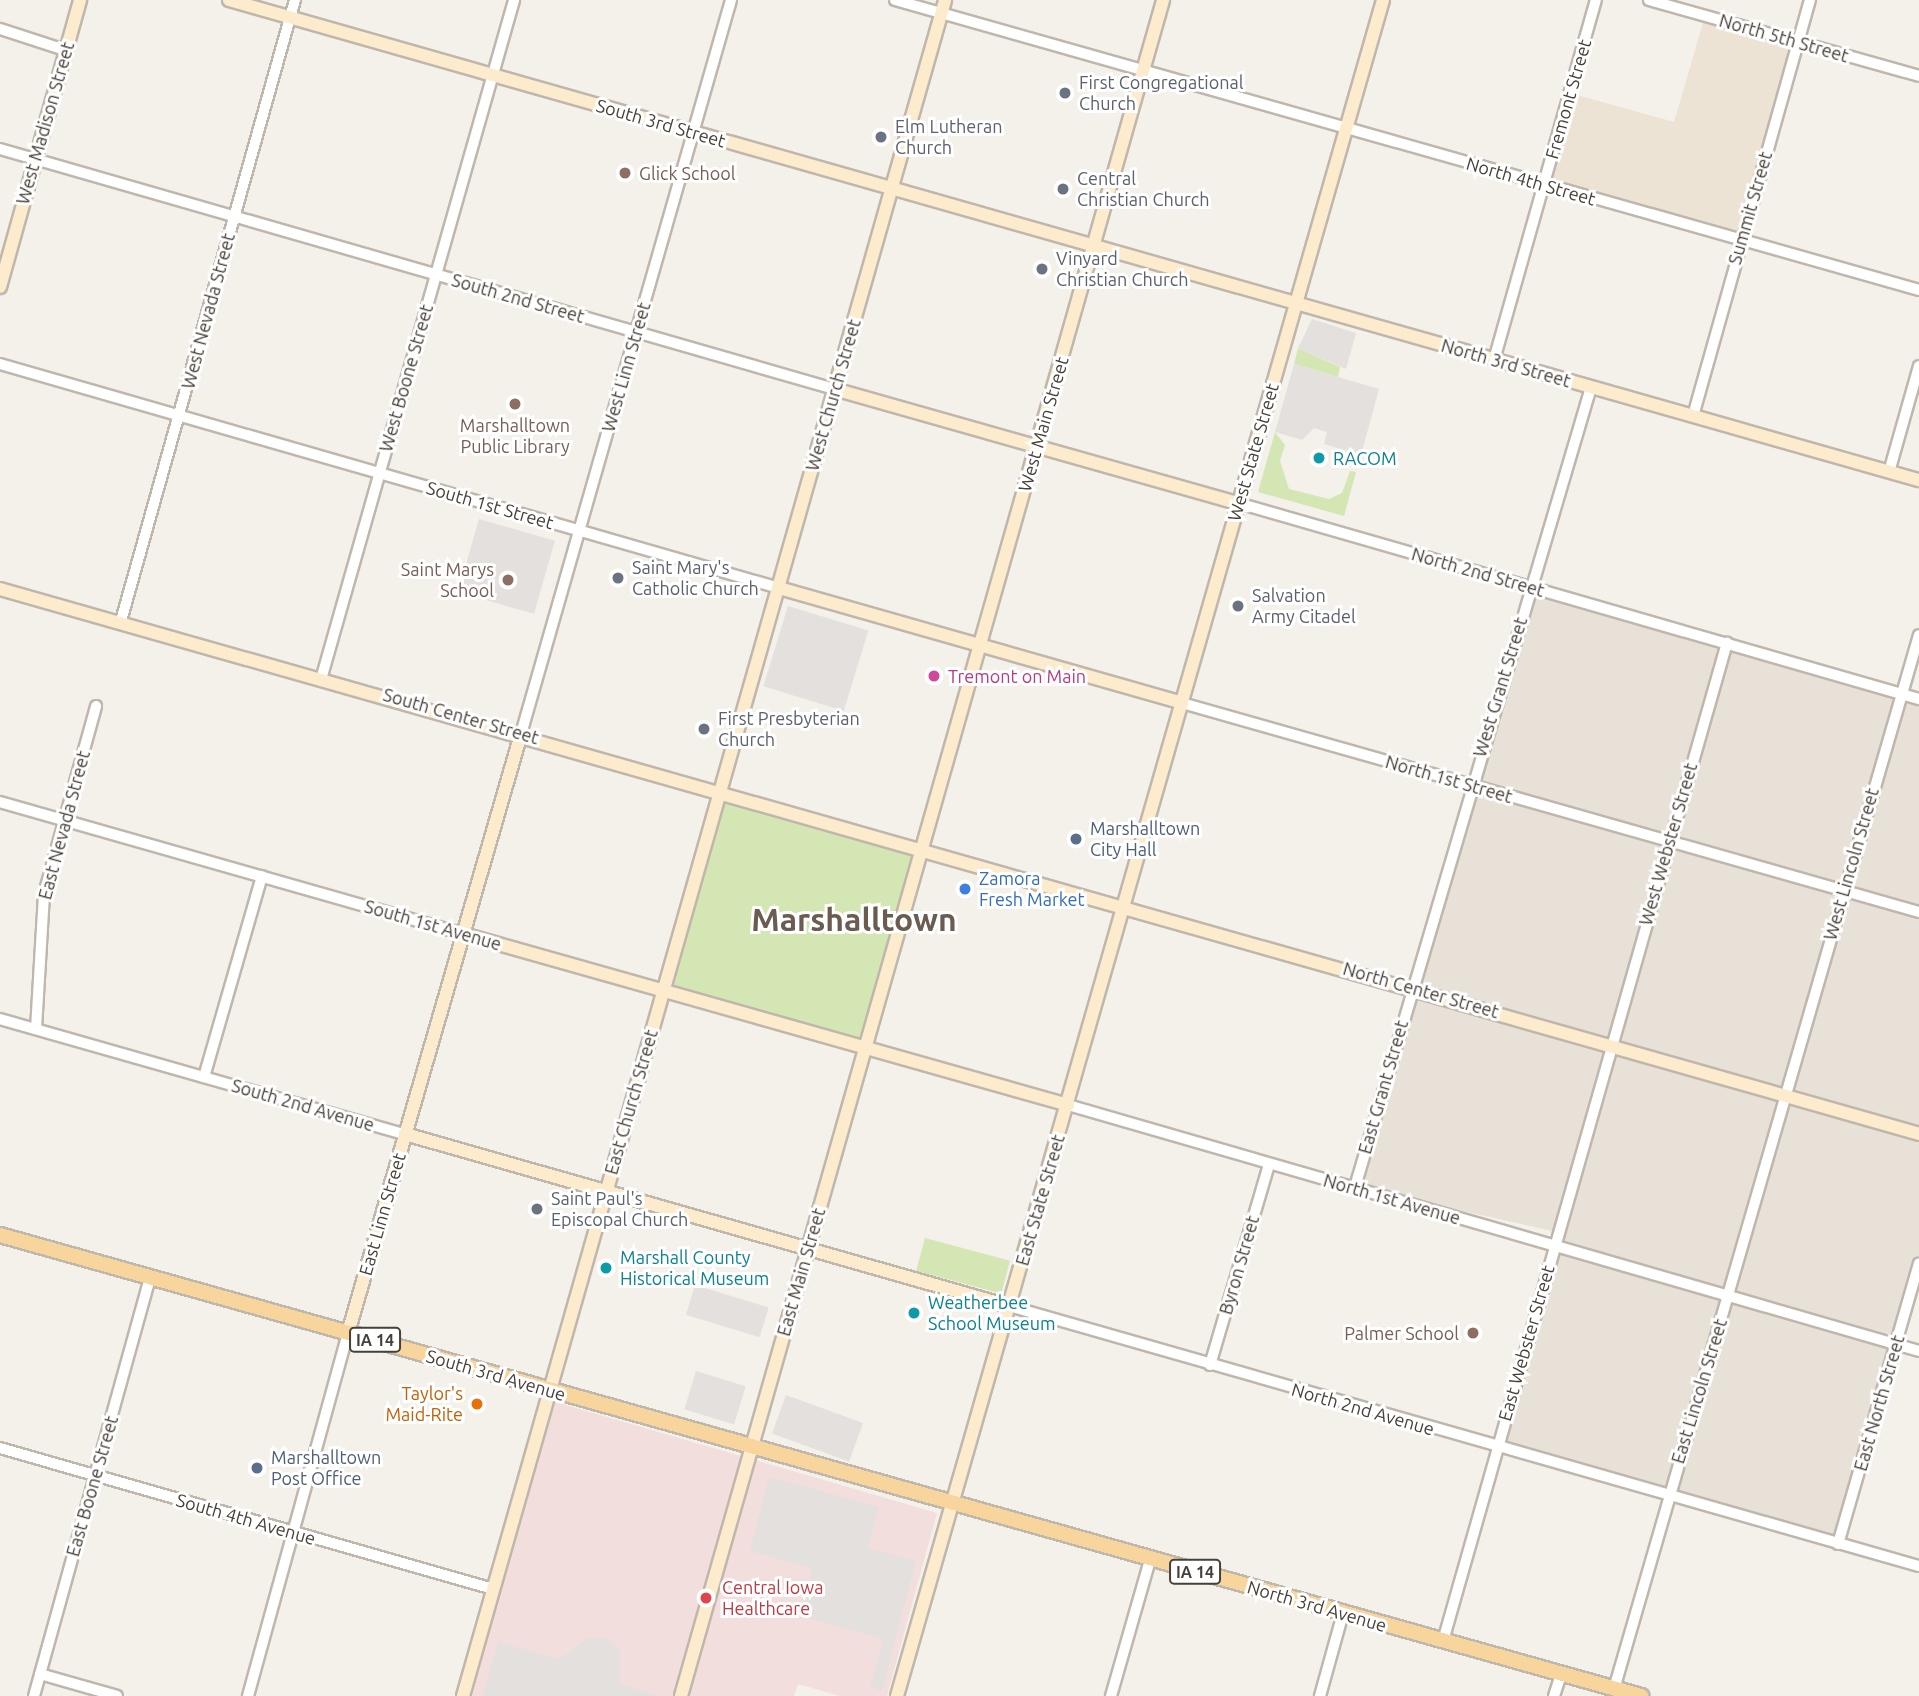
<!DOCTYPE html>
<style>
body{margin:0}
#map{position:relative;width:1919px;height:1696px;overflow:hidden;background:#f4f0ea;font-family:Ubuntu,sans-serif}
div>[style]{position:absolute}
[style*='--x']{left:calc(var(--x)*1px);top:calc(var(--y)*1px);width:calc(var(--w)*1px);rotate:calc(var(--a)*1deg)}
.residential>*{inset:0;background:#e7e1d8}
.education>*{inset:0;background:#ece3d4}
.medical>*{inset:0;background:#f3dede}
.green>*{inset:0;background:#d5e6b5;transform-origin:0 0}
.parking>*{inset:0;background:#e3e0de;transform-origin:0 0}
.roads{filter:drop-shadow(2px 0 #bfb6ac) drop-shadow(-2px 0 #bfb6ac) drop-shadow(0 2px #bfb6ac) drop-shadow(0 -2px #bfb6ac)}
.street>*{height:10px;margin:-5px;padding:0 5px;transform-origin:5px;border-radius:5px;background:#fff}
.secondary>*{height:12px;margin:-6px;padding:0 6px;transform-origin:6px;border-radius:6px;background:#fcebcc}
.primary>*{height:14px;margin:-7px;padding:0 7px;transform-origin:7px;border-radius:7px;background:#f9d59e}
.dots>*{width:19px;height:19px;translate:-50% -50%;box-sizing:border-box;border:4px solid #fff;border-radius:50%}
span{translate:-50% -50%;white-space:nowrap;text-align:center;line-height:1.15;-webkit-text-stroke:6px #fff;paint-order:stroke}
.shield-label span{padding:2px 5px;background:#fff;border:2px solid;border-radius:5px;-webkit-text-stroke-width:0}
.shield-label{font-size:16px;color:#474038;font-weight:700}
.street-label{font-size:18px;color:#474038}
.worship-label{font-size:18px;color:#5b616d}
.left{translate:0 -50%;text-align:left}
.education-label{font-size:18px;color:#785e54}
.right{translate:-100% -50%;text-align:right}
.culture-label{font-size:18px;color:#0d838f}
.hotel-label{font-size:18px;color:#b23c85}
.service-label{font-size:18px;color:#4e5e75}
.shop-label{font-size:18px;color:#366cbe}
.food-label{font-size:18px;color:#c56008}
.health-label{font-size:18px;color:#be3a42}
.town-label{font-size:32px;color:#6a5c50;font-weight:700}
</style>
<div id="map">
<div class="residential">
<div style="clip-path:polygon(1531px 587px,1919px 698px,1919px 1260px,1838px 1544px,1497px 1447px,1557px 1232px,1355px 1187px)"></div>
</div>
<div class="education">
<div style="clip-path:polygon(1705px 16px,1798px 43px,1740px 240px,1544px 185px,1570px 93px,1674px 122px)"></div>
</div>
<div class="medical">
<div style="clip-path:polygon(552px 1401px,937px 1513px,887px 1696px,840px 1696px,798px 1684px,794px 1696px,472px 1696px)"></div>
</div>
<div class="green">
<div style="clip-path:polygon(1298px 348px,1340px 367px,1338px 377px,1294px 364px)"></div>
<div style="clip-path:polygon(1275px 432px,1285px 445px,1280px 461px,1289px 489px,1329px 499px,1342px 493px,1350px 471px,1356px 472px,1344px 516px,1258px 492px)"></div>
<div style="left:718px;top:790px;width:212px;height:208px;rotate:16deg"></div>
<div style="left:925px;top:1238px;width:88px;height:34px;rotate:15deg"></div>
</div>
<div class="parking">
<div style="clip-path:polygon(1312px 319px,1356px 333px,1346px 369px,1298px 348px)"></div>
<div style="clip-path:polygon(1294px 364px,1379px 389px,1361px 455px,1324px 444px,1327px 432px,1314px 428px,1302px 440px,1275px 432px)"></div>
<div style="left:479px;top:519px;width:79px;height:76px;rotate:16deg"></div>
<div style="left:788px;top:606px;width:84px;height:84px;rotate:17deg"></div>
<div style="left:695px;top:1285px;width:77px;height:31px;rotate:17deg"></div>
<div style="left:696px;top:1371px;width:52px;height:40px;rotate:17deg"></div>
<div style="left:786px;top:1395px;width:82px;height:41px;rotate:20deg"></div>
<div style="clip-path:polygon(769px 1477px,879px 1507px,868px 1548px,916px 1561px,882px 1691px,870px 1687px,884px 1639px,800px 1616px,812px 1568px,750px 1551px)"></div>
<div style="clip-path:polygon(587px 1638px,606px 1638px,620px 1650px,620px 1684px,660px 1696px,483px 1696px,498px 1642px,560px 1659px)"></div>
</div>
<div class="roads">
<div class="street">
<div style="--x:895;--y:0;--w:1064;--a:15.81"></div>
<div style="--x:1649;--y:0;--w:280;--a:15.7"></div>
<div style="--x:0;--y:29;--w:68;--a:17.9"></div>
<div style="--x:0;--y:149;--w:868;--a:16.05"></div>
<div style="--x:1494;--y:360;--w:374;--a:-74.2"></div>
<div style="--x:0;--y:364;--w:811;--a:16.04"></div>
<div style="--x:1693;--y:416;--w:432;--a:-74.3"></div>
<div style="--x:1889;--y:472;--w:110;--a:-74.2"></div>
<div style="--x:1238;--y:503;--w:709;--a:16.06"></div>
<div style="--x:121;--y:621;--w:645;--a:-74.35"></div>
<div style="--x:322;--y:676;--w:703;--a:-74.14"></div>
<div style="--x:1182;--y:703;--w:766;--a:15.83"></div>
<div style="--x:521;--y:734;--w:763;--a:-74.03"></div>
<div style="--x:0;--y:802;--w:481;--a:15.9"></div>
<div style="--x:0;--y:1019;--w:421;--a:15.9"></div>
<div style="--x:36;--y:1029;--w:135;--a:-86.6"></div>
<div style="--x:44;--y:894;--w:195;--a:-74.5"></div>
<div style="--x:204;--y:1077;--w:209;--a:-73.9"></div>
<div style="--x:1068;--y:1105;--w:886;--a:16.12"></div>
<div style="--x:1355;--y:1187;--w:834;--a:-73.56"></div>
<div style="--x:1009;--y:1306;--w:946;--a:15.95"></div>
<div style="--x:1210;--y:1365;--w:209;--a:-73.6"></div>
<div style="--x:0;--y:1448;--w:513;--a:15.96"></div>
<div style="--x:1838;--y:1544;--w:292;--a:-73.9"></div>
<div style="--x:1443;--y:1641;--w:1038;--a:-74.12"></div>
<div style="--x:40;--y:1674;--w:80;--a:15.9"></div>
<div style="--x:1614;--y:1689;--w:1097;--a:-73.86"></div>
<div style="--x:34;--y:1696;--w:435;--a:-74.5"></div>
<div style="--x:248;--y:1696;--w:377;--a:-74.6"></div>
<div style="--x:1111;--y:1696;--w:141;--a:-74"></div>
<div style="--x:1320;--y:1696;--w:86;--a:-74.5"></div>
<div style="--x:1554;--y:1696;--w:23;--a:-72"></div>
</div>
<div class="secondary">
<div style="--x:229;--y:0;--w:1757;--a:15.86"></div>
<div style="--x:0;--y:287;--w:298;--a:-74.4"></div>
<div style="--x:834;--y:389;--w:420;--a:15.8"></div>
<div style="--x:779;--y:588;--w:419;--a:15.9"></div>
<div style="--x:0;--y:589;--w:1995;--a:15.85"></div>
<div style="--x:463;--y:934;--w:629;--a:15.78"></div>
<div style="--x:405;--y:1134;--w:628;--a:15.9"></div>
<div style="--x:348;--y:1333;--w:623;--a:-73.89"></div>
<div style="--x:463;--y:1696;--w:1763;--a:-74.13"></div>
<div style="--x:681;--y:1696;--w:1763;--a:-74.13"></div>
<div style="--x:897;--y:1696;--w:1764;--a:-74.01"></div>
</div>
<div class="primary">
<div style="--x:0;--y:1235;--w:1705;--a:15.69"></div>
</div>
</div>
<div class="dots">
<div style="left:1065px;top:93px;background:#6b7280"></div>
<div style="left:881px;top:137px;background:#6b7280"></div>
<div style="left:625px;top:173px;background:#8d6e63"></div>
<div style="left:1063px;top:189px;background:#6b7280"></div>
<div style="left:1042px;top:269px;background:#6b7280"></div>
<div style="left:515px;top:404px;background:#8d6e63"></div>
<div style="left:1319px;top:458px;background:#0f9aa8"></div>
<div style="left:618px;top:578px;background:#6b7280"></div>
<div style="left:508px;top:580px;background:#8d6e63"></div>
<div style="left:1238px;top:606px;background:#6b7280"></div>
<div style="left:934px;top:676px;background:#d1479c"></div>
<div style="left:704px;top:729px;background:#6b7280"></div>
<div style="left:1076px;top:839px;background:#5c6f8a"></div>
<div style="left:965px;top:889px;background:#3f7fe0"></div>
<div style="left:537px;top:1209px;background:#6b7280"></div>
<div style="left:606px;top:1268px;background:#0f9aa8"></div>
<div style="left:914px;top:1313px;background:#0f9aa8"></div>
<div style="left:1473px;top:1333px;background:#8d6e63"></div>
<div style="left:477px;top:1404px;background:#e8710a"></div>
<div style="left:257px;top:1468px;background:#5c6f8a"></div>
<div style="left:706px;top:1598px;background:#e0444e"></div>
</div>
<div class="shield-label">
<span style="left:375px;top:1340px">IA 14</span>
<span style="left:1195px;top:1572px">IA 14</span>
</div>
<div class="street-label">
<span style="left:1784px;top:38px;rotate:16deg">North 5th Street</span>
<span style="left:1568px;top:99px;rotate:-74deg">Fremont Street</span>
<span style="left:45px;top:123px;rotate:-74deg">West Madison Street</span>
<span style="left:661px;top:123px;rotate:16deg">South 3rd Street</span>
<span style="left:1531px;top:181px;rotate:16deg">North 4th Street</span>
<span style="left:1750px;top:208px;rotate:-74deg">Summit Street</span>
<span style="left:518px;top:298px;rotate:16deg">South 2nd Street</span>
<span style="left:208px;top:311px;rotate:-75deg">West Nevada Street</span>
<span style="left:1506px;top:363px;rotate:16deg">North 3rd Street</span>
<span style="left:626px;top:367px;rotate:-74deg">West Linn Street</span>
<span style="left:406px;top:378px;rotate:-74deg">West Boone Street</span>
<span style="left:833px;top:395px;rotate:-74deg">West Church Street</span>
<span style="left:1043px;top:424px;rotate:-74deg">West Main Street</span>
<span style="left:1253px;top:452px;rotate:-74deg">West State Street</span>
<span style="left:490px;top:505px;rotate:16deg">South 1st Street</span>
<span style="left:1478px;top:572px;rotate:16deg">North 2nd Street</span>
<span style="left:1500px;top:687px;rotate:-73deg">West Grant Street</span>
<span style="left:461px;top:716px;rotate:16deg">South Center Street</span>
<span style="left:1449px;top:779px;rotate:16deg">North 1st Street</span>
<span style="left:64px;top:825px;rotate:-75deg">East Nevada Street</span>
<span style="left:1668px;top:844px;rotate:-74deg">West Webster Street</span>
<span style="left:1851px;top:864px;rotate:-74deg">West Lincoln Street</span>
<span style="left:433px;top:925px;rotate:16deg">South 1st Avenue</span>
<span style="left:1421px;top:990px;rotate:16deg">North Center Street</span>
<span style="left:1383px;top:1087px;rotate:-74deg">East Grant Street</span>
<span style="left:631px;top:1102px;rotate:-74deg">East Church Street</span>
<span style="left:303px;top:1105px;rotate:16deg">South 2nd Avenue</span>
<span style="left:1392px;top:1199px;rotate:16deg">North 1st Avenue</span>
<span style="left:1040px;top:1200px;rotate:-74deg">East State Street</span>
<span style="left:382px;top:1214px;rotate:-74deg">East Linn Street</span>
<span style="left:1239px;top:1265px;rotate:-74deg">Byron Street</span>
<span style="left:801px;top:1272px;rotate:-74deg">East Main Street</span>
<span style="left:1526px;top:1343px;rotate:-74deg">East Webster Street</span>
<span style="left:496px;top:1375px;rotate:16deg">South 3rd Avenue</span>
<span style="left:1699px;top:1391px;rotate:-73deg">East Lincoln Street</span>
<span style="left:1879px;top:1403px;rotate:-74deg">East North Street</span>
<span style="left:1363px;top:1409px;rotate:16deg">North 2nd Avenue</span>
<span style="left:92px;top:1486px;rotate:-74deg">East Boone Street</span>
<span style="left:246px;top:1519px;rotate:16deg">South 4th Avenue</span>
<span style="left:1317px;top:1606px;rotate:16deg">North 3rd Avenue</span>
</div>
<div class="worship-label">
<span class="left" style="left:1079px;top:93px">First Congregational<br>Church</span>
<span class="left" style="left:895px;top:137px">Elm Lutheran<br>Church</span>
<span class="left" style="left:1077px;top:189px">Central<br>Christian Church</span>
<span class="left" style="left:1056px;top:269px">Vinyard<br>Christian Church</span>
<span class="left" style="left:632px;top:578px">Saint Mary's<br>Catholic Church</span>
<span class="left" style="left:1252px;top:606px">Salvation<br>Army Citadel</span>
<span class="left" style="left:718px;top:729px">First Presbyterian<br>Church</span>
<span class="left" style="left:551px;top:1209px">Saint Paul's<br>Episcopal Church</span>
</div>
<div class="education-label">
<span class="left" style="left:639px;top:173px">Glick School</span>
<span style="left:515px;top:436px">Marshalltown<br>Public Library</span>
<span class="right" style="left:494px;top:580px">Saint Marys<br>School</span>
<span class="right" style="left:1459px;top:1333px">Palmer School</span>
</div>
<div class="culture-label">
<span class="left" style="left:1333px;top:458px">RACOM</span>
<span class="left" style="left:620px;top:1268px">Marshall County<br>Historical Museum</span>
<span class="left" style="left:928px;top:1313px">Weatherbee<br>School Museum</span>
</div>
<div class="hotel-label">
<span class="left" style="left:948px;top:676px">Tremont on Main</span>
</div>
<div class="service-label">
<span class="left" style="left:1090px;top:839px">Marshalltown<br>City Hall</span>
<span class="left" style="left:271px;top:1468px">Marshalltown<br>Post Office</span>
</div>
<div class="shop-label">
<span class="left" style="left:979px;top:889px">Zamora<br>Fresh Market</span>
</div>
<div class="food-label">
<span class="right" style="left:463px;top:1404px">Taylor's<br>Maid-Rite</span>
</div>
<div class="health-label">
<span class="left" style="left:722px;top:1598px">Central Iowa<br>Healthcare</span>
</div>
<div class="town-label">
<span style="left:854px;top:919px">Marshalltown</span>
</div>
</div>
